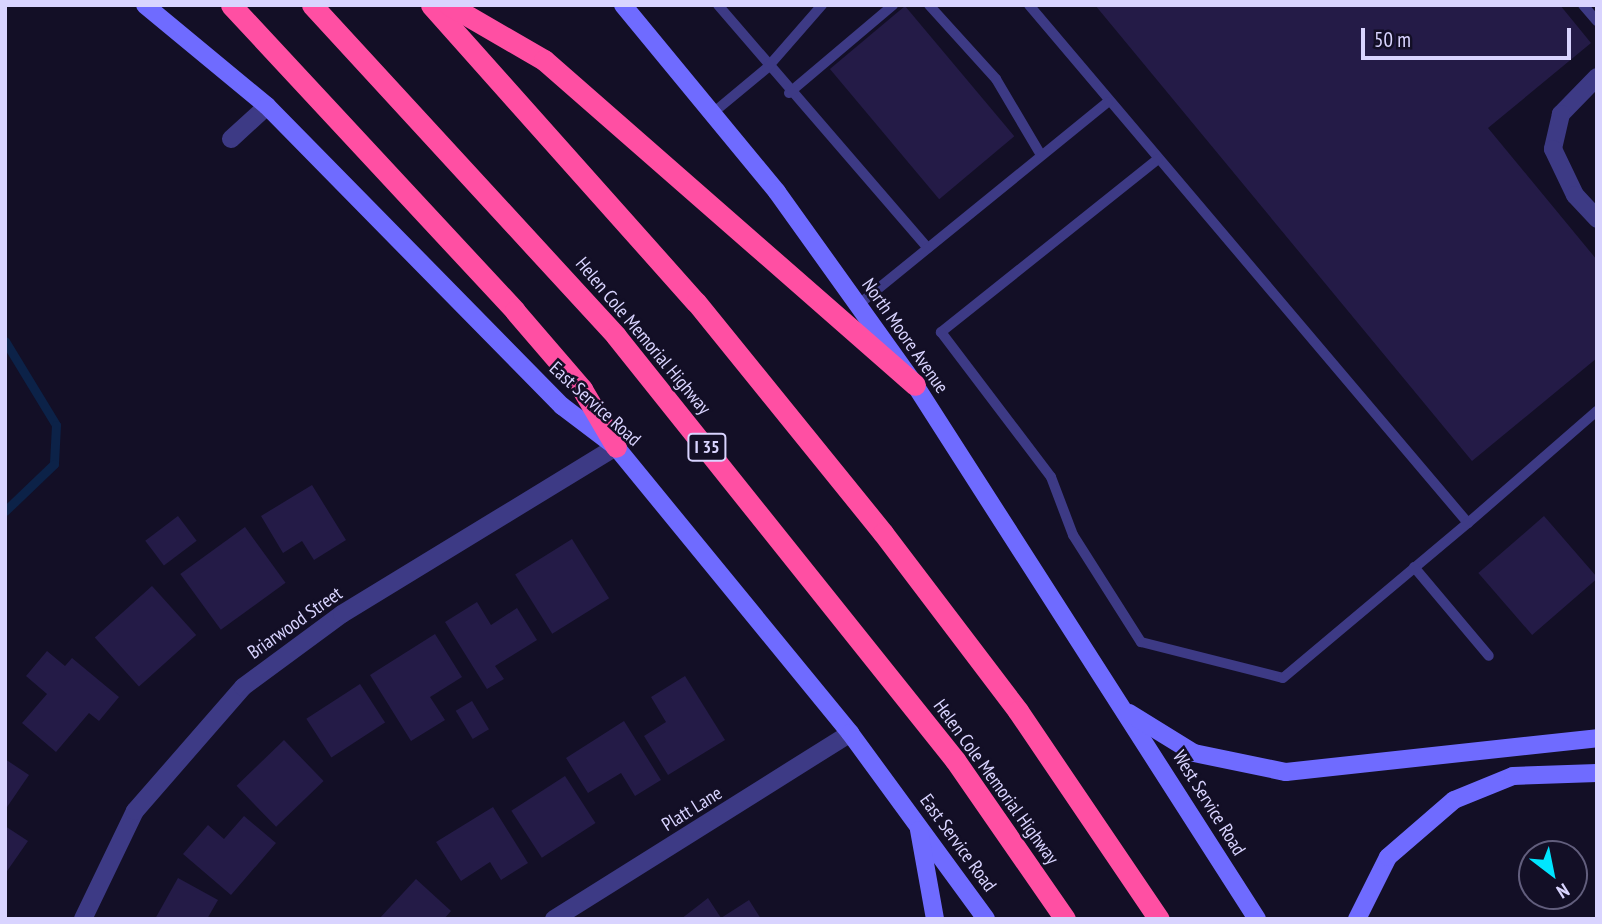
<!DOCTYPE html>
<style>
body{margin:0}
#map{position:relative;width:1602px;height:924px;overflow:hidden;background:#130f26;font-family:"PT Sans Narrow",sans-serif}
div>[style]{position:absolute}
[style*='--x']{left:calc(var(--x)*1px);top:calc(var(--y)*1px);width:calc(var(--w)*1px);rotate:calc(var(--a)*1deg)}
.stream>*{height:9px;margin:-4.5px;padding:0 4.5px;transform-origin:4.5px;border-radius:4.5px;background:#0c2248}
.building>*{inset:0;background:#241b47;transform-origin:0 0}
.lane>*{height:10px;margin:-5px;padding:0 5px;transform-origin:5px;border-radius:5px;background:#3d3a85}
.street>*{height:18px;margin:-9px;padding:0 9px;transform-origin:9px;border-radius:9px;background:#3d3a85}
.secondary>*{height:18px;margin:-9px;padding:0 9px;transform-origin:9px;border-radius:9px;background:#6f6bff}
.highway>*{height:21px;margin:-10.5px;padding:0 10.5px;transform-origin:10.5px;border-radius:10.5px;background:#ff4fa3}
span{translate:-50% -50%;white-space:nowrap;text-align:center;line-height:1.15;-webkit-text-stroke:5px #130f26;paint-order:stroke}
.shield-label span{padding:2px 5px;background:#130f26;border:2px solid;border-radius:5px;-webkit-text-stroke-width:0}
.shield-label{font-size:18px;color:#d9d4ff;font-weight:700}
.street-label{font-size:19px;color:#d9d4ff}
.frame{position:absolute;inset:0;border:7px solid #d9d4ff;pointer-events:none}
.north{position:absolute;left:1518px;top:840px;width:70px;height:70px;box-sizing:border-box;background:#130f26;border:2px solid #625e7d;border-radius:50%;rotate:148deg;font-size:19px;font-weight:700;line-height:28px;text-align:center;color:#d9d4ff}
.north::after{content:'';display:block;margin:auto;width:24px;height:32px;background:#00e5ff;clip-path:polygon(50% 0,100% 100%,50% 72%,0 100%)}
.scale{position:absolute;left:1361px;top:28px;width:210px;height:32px;box-sizing:border-box;border:4px solid #d9d4ff;border-top:0;padding-left:9px;font-size:21px;line-height:24px;white-space:nowrap;color:#d9d4ff;-webkit-text-stroke:5px #130f26;paint-order:stroke}
</style>
<div id="map">
<div class="stream">
<div style="--x:5;--y:341;--w:98;--a:58.7"></div>
<div style="--x:56;--y:425;--w:39;--a:93"></div>
<div style="--x:54;--y:464;--w:68;--a:136.2"></div>
</div>
<div class="building">
<div style="clip-path:polygon(1095px 5px,1560px 5px,1591px 43px,1488px 128px,1597px 260px,1597px 358px,1472px 461px)"></div>
<div style="left:905px;top:6px;width:170px;height:98px;rotate:50deg"></div>
<div style="clip-path:polygon(312px 485px,346px 540px,314px 560px,302px 541px,283px 553px,261px 516px)"></div>
<div style="left:178px;top:516px;width:31px;height:41px;rotate:53deg"></div>
<div style="left:1544px;top:516px;width:82px;height:87px;rotate:49deg"></div>
<div style="left:245px;top:527px;width:69px;height:80px;rotate:54deg"></div>
<div style="left:572px;top:539px;width:70px;height:67px;rotate:58deg"></div>
<div style="left:152px;top:586px;width:66px;height:77px;rotate:48deg"></div>
<div style="clip-path:polygon(477px 602px,491px 625px,517px 608px,537px 640px,495px 666px,504px 679px,487px 689px,445px 622px)"></div>
<div style="clip-path:polygon(435px 634px,462px 677px,430px 697px,445px 720px,411px 741px,370px 675px)"></div>
<div style="clip-path:polygon(47px 651px,65px 666px,72px 658px,119px 697px,99px 721px,89px 713px,56px 752px,22px 723px,47px 694px,26px 676px)"></div>
<div style="clip-path:polygon(685px 676px,725px 740px,668px 775px,644px 736px,666px 722px,651px 697px)"></div>
<div style="left:360px;top:684px;width:46px;height:64px;rotate:57deg"></div>
<div style="left:472px;top:701px;width:33px;height:19px;rotate:59deg"></div>
<div style="clip-path:polygon(624px 721px,661px 780px,635px 796px,621px 773px,588px 793px,566px 758px)"></div>
<div style="left:284px;top:740px;width:57px;height:66px;rotate:46deg"></div>
<div style="clip-path:polygon(5px 759px,29px 775px,5px 810px)"></div>
<div style="left:565px;top:776px;width:56px;height:64px;rotate:57deg"></div>
<div style="clip-path:polygon(493px 807px,528px 863px,501px 880px,490px 862px,461px 881px,436px 842px)"></div>
<div style="clip-path:polygon(244px 816px,276px 843px,231px 895px,183px 854px,208px 825px,224px 839px)"></div>
<div style="clip-path:polygon(5px 826px,28px 841px,5px 874px)"></div>
<div style="clip-path:polygon(178px 878px,218px 900px,207px 919px,155px 919px)"></div>
<div style="clip-path:polygon(416px 879px,451px 911px,444px 919px,379px 919px)"></div>
<div style="clip-path:polygon(708px 898px,721px 918px,749px 900px,761px 919px,681px 919px)"></div>
</div>
<div class="lane">
<div style="--x:718;--y:5;--w:321;--a:49.2"></div>
<div style="--x:929;--y:5;--w:100;--a:47.8"></div>
<div style="--x:996;--y:79;--w:88;--a:59.4"></div>
<div style="--x:1029;--y:5;--w:679;--a:49.72"></div>
<div style="--x:1468;--y:523;--w:171;--a:-41"></div>
<div style="--x:1583;--y:5;--w:21;--a:49"></div>
<div style="--x:789;--y:93;--w:136;--a:-40.2"></div>
<div style="--x:714;--y:112;--w:69;--a:-39.7"></div>
<div style="--x:767;--y:68;--w:84;--a:-48.9"></div>
<div style="--x:1158;--y:159;--w:278;--a:141.4"></div>
<div style="--x:941;--y:332;--w:182;--a:52.8"></div>
<div style="--x:1051;--y:477;--w:62;--a:69.2"></div>
<div style="--x:1073;--y:535;--w:127;--a:57.6"></div>
<div style="--x:1141;--y:642;--w:146;--a:14.2"></div>
<div style="--x:1283;--y:678;--w:241;--a:-40"></div>
<div style="--x:858;--y:305;--w:322;--a:-39.1"></div>
<div style="--x:1414;--y:567;--w:116;--a:49.9"></div>
</div>
<div class="street">
<div style="--x:1597;--y:77;--w:52;--a:134.2"></div>
<div style="--x:1561;--y:114;--w:36;--a:103"></div>
<div style="--x:1553;--y:149;--w:51;--a:64.4"></div>
<div style="--x:1575;--y:195;--w:33;--a:47"></div>
<div style="--x:231;--y:139;--w:49;--a:-42.5"></div>
<div style="--x:83;--y:919;--w:120;--a:-64.3"></div>
<div style="--x:135;--y:811;--w:164;--a:-48.9"></div>
<div style="--x:243;--y:687;--w:123;--a:-36.4"></div>
<div style="--x:342;--y:614;--w:321;--a:-31.4"></div>
<div style="--x:554;--y:919;--w:350;--a:-32.1"></div>
</div>
<div class="secondary">
<div style="--x:145;--y:5;--w:158;--a:39.6"></div>
<div style="--x:267;--y:106;--w:421;--a:45.5"></div>
<div style="--x:562;--y:406;--w:68;--a:37.2"></div>
<div style="--x:616;--y:447;--w:370;--a:50.7"></div>
<div style="--x:850;--y:733;--w:230;--a:53.8"></div>
<div style="--x:623;--y:5;--w:242;--a:50.5"></div>
<div style="--x:777;--y:192;--w:237;--a:54.4"></div>
<div style="--x:915;--y:385;--w:634;--a:57.36"></div>
<div style="--x:1129;--y:713;--w:76;--a:31.6"></div>
<div style="--x:1194;--y:753;--w:94;--a:11.7"></div>
<div style="--x:1286;--y:772;--w:313;--a:-6.2"></div>
<div style="--x:919;--y:830;--w:90;--a:79.8"></div>
<div style="--x:1357;--y:919;--w:69;--a:-63.4"></div>
<div style="--x:1388;--y:857;--w:87;--a:-40.8"></div>
<div style="--x:1454;--y:800;--w:64;--a:-22.1"></div>
<div style="--x:1513;--y:776;--w:84;--a:-2"></div>
</div>
<div class="highway">
<div style="--x:231;--y:5;--w:417;--a:47.1"></div>
<div style="--x:515;--y:311;--w:103;--a:49.3"></div>
<div style="--x:582;--y:389;--w:67;--a:59.6"></div>
<div style="--x:312;--y:5;--w:449;--a:47.4"></div>
<div style="--x:616;--y:336;--w:543;--a:51.36"></div>
<div style="--x:955;--y:760;--w:193;--a:55.3"></div>
<div style="--x:431;--y:5;--w:398;--a:48.3"></div>
<div style="--x:696;--y:302;--w:297;--a:51"></div>
<div style="--x:883;--y:533;--w:223;--a:52.8"></div>
<div style="--x:1018;--y:711;--w:251;--a:55.9"></div>
<div style="--x:449;--y:5;--w:110;--a:30.1"></div>
<div style="--x:544;--y:60;--w:493;--a:41.2"></div>
</div>
<div class="shield-label">
<span style="left:707px;top:447px">I 35</span>
</div>
<div class="street-label">
<span style="left:643px;top:336px;rotate:50deg">Helen Cole Memorial Highway</span>
<span style="left:905px;top:336px;rotate:55deg">North Moore Avenue</span>
<span style="left:595px;top:404px;rotate:42deg">East Service Road</span>
<span style="left:295px;top:623px;rotate:-35deg">Briarwood Street</span>
<span style="left:996px;top:782px;rotate:54deg">Helen Cole Memorial Highway</span>
<span style="left:1209px;top:803px;rotate:58deg">West Service Road</span>
<span style="left:692px;top:809px;rotate:-32deg">Platt Lane</span>
<span style="left:958px;top:843px;rotate:54deg">East Service Road</span>
</div>
<div class="frame"></div>
<div class="north">N</div>
<div class="scale">50 m</div>
</div>
